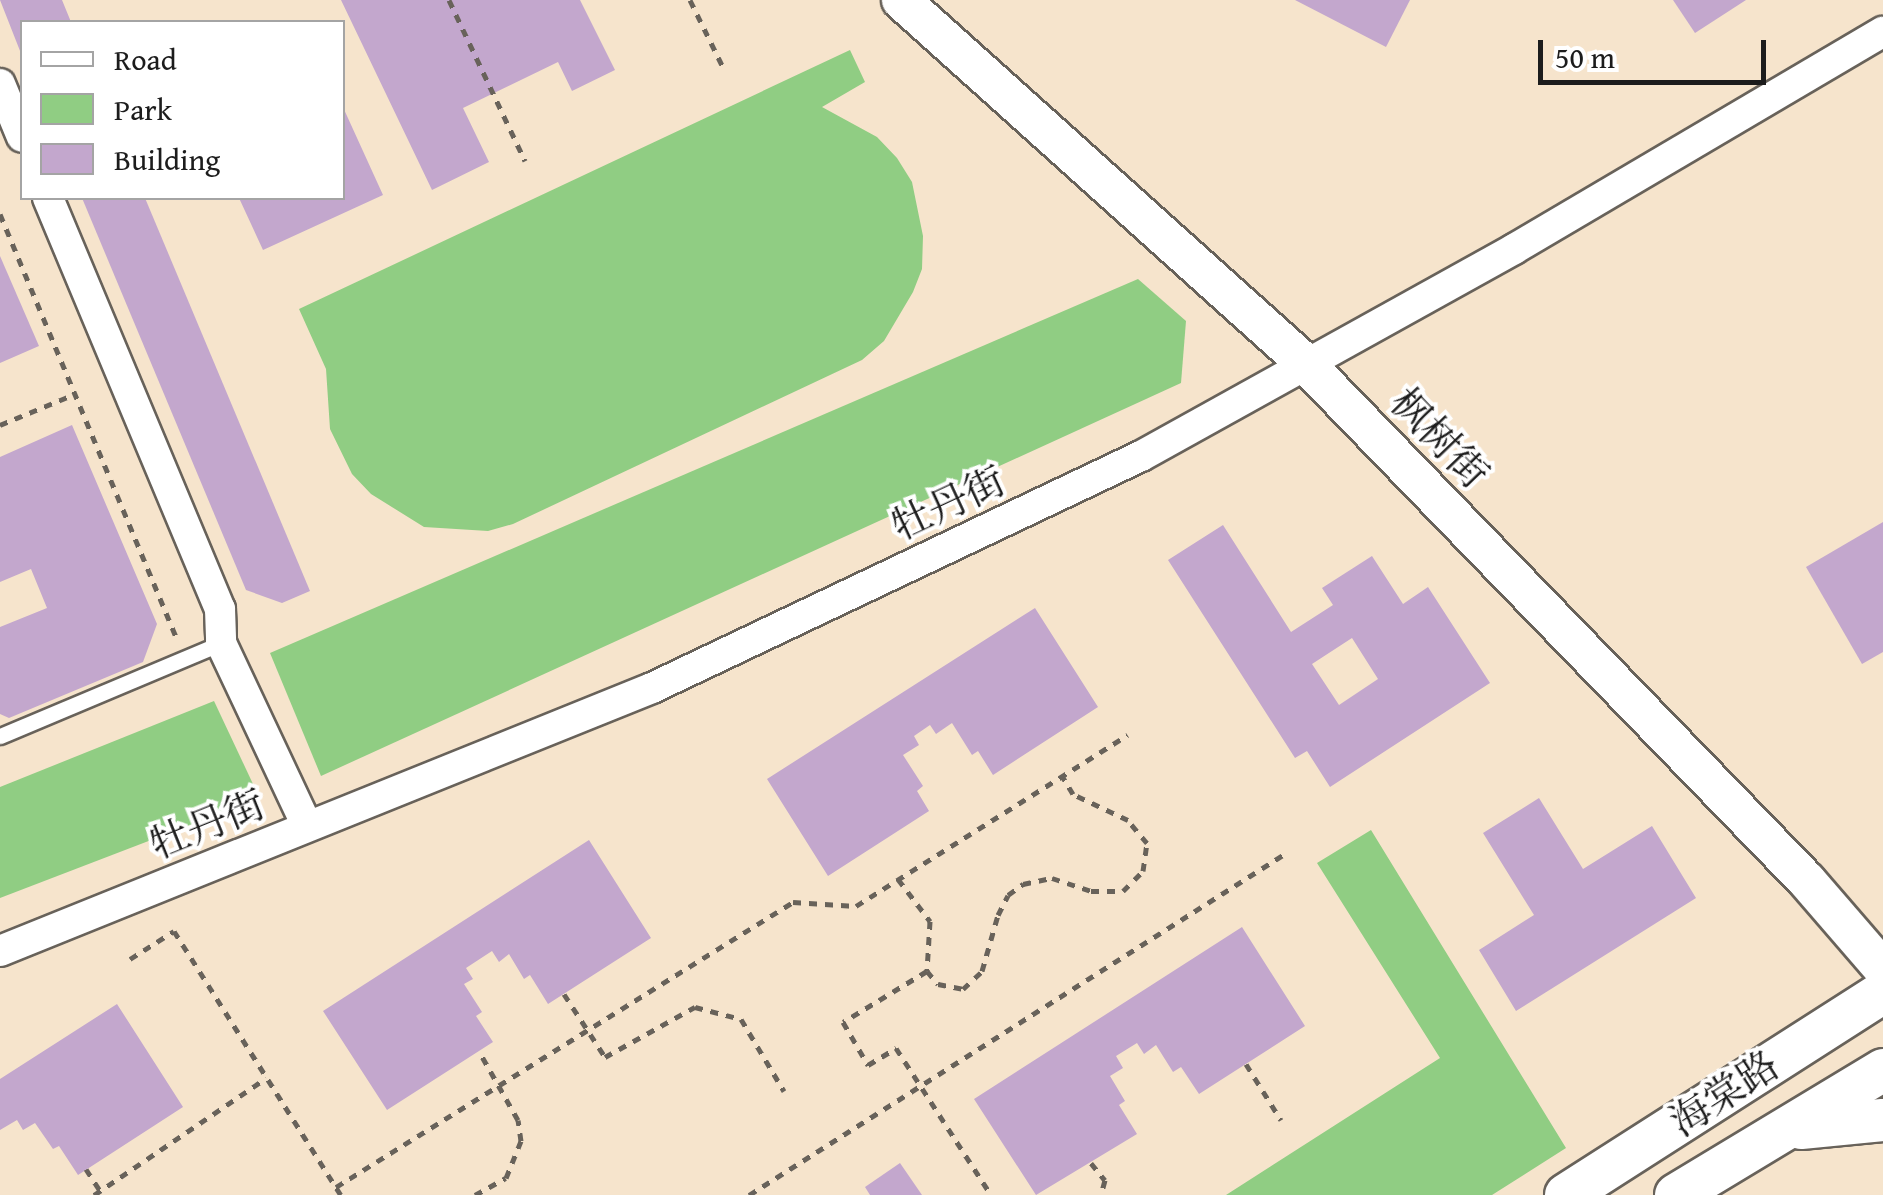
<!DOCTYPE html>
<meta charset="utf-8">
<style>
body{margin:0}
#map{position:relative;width:1883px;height:1195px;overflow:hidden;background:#f6e4cc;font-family:"Gentium Book Plus","Noto Serif SC",serif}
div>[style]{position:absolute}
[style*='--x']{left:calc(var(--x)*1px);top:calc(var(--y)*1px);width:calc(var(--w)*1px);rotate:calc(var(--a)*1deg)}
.green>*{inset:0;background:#90cd83}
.building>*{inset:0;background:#c3a7cd}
.path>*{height:5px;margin-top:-2.5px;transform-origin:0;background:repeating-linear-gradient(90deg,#68625a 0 8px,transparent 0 16px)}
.roads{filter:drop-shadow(2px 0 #68625a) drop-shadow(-2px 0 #68625a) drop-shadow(0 2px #68625a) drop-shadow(0 -2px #68625a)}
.service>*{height:15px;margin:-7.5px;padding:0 7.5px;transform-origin:7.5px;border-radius:7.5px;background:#fff}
.minor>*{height:30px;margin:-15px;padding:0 15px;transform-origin:15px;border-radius:15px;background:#fff}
.tertiary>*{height:38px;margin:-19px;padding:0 19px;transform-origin:19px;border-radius:19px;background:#fff}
.secondary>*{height:42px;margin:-21px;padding:0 21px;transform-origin:21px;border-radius:21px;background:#fff}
span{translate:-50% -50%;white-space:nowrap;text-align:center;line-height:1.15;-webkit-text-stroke:8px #fff;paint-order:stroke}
.street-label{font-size:40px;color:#1c1c1c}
.legend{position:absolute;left:20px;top:20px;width:325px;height:180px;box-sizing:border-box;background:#fff;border:2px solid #a4a4a4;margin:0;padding:12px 18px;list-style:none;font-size:30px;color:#1c1c1c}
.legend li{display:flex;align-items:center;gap:20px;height:50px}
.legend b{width:50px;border:2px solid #a4a4a4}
.scale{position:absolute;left:1538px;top:40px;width:228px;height:45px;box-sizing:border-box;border:5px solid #1c1c1c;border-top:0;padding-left:12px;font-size:30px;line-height:35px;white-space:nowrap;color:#1c1c1c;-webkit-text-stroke:8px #fff;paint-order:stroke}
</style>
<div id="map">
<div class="green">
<div style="clip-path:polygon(850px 50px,865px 82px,822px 107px,877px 137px,897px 158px,912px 182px,923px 236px,922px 269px,913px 292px,884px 341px,862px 360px,513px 524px,488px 531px,424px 527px,371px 494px,352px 474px,330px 429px,326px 369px,299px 309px)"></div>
<div style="clip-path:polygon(1138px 279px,1186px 321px,1181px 383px,321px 776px,270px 653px)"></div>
<div style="clip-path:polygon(214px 701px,253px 784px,245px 804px,0 898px,0 787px)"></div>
<div style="clip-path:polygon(1371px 830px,1566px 1148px,1492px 1195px,1226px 1195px,1440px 1058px,1317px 863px)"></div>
</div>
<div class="building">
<div style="clip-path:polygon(0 0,62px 0,71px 22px,22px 22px,22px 56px)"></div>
<div style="clip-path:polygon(341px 0,580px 0,615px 70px,572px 91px,558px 62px,463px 108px,489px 162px,432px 190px)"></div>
<div style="clip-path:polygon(1295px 0,1410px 0,1386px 47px)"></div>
<div style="clip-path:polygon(1673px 0,1746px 0,1695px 33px)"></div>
<div style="clip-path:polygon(342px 105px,383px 195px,263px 250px,239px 198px,342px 198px)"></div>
<div style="clip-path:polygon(82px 198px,145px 198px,310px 591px,282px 603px,246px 590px)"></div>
<div style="clip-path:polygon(0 256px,39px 346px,0 363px)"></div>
<div style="clip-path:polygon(72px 425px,157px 624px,143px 662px,9px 718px,0 714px,0 627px,47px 608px,31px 569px,0 582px,0 457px)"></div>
<div style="clip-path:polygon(1883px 522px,1883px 652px,1862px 664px,1806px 567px)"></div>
<div style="clip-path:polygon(evenodd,1223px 525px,1291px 632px,1333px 605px,1322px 588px,1372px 556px,1403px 604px,1428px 587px,1490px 683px,1330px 787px,1307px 751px,1295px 758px,1168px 560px,1223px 525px,1352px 638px,1378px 679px,1339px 705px,1312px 664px,1352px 638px)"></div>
<div style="clip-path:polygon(1035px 608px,1098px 707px,993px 775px,978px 751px,972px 755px,952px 723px,936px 734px,930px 725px,914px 736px,919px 745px,903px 755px,923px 786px,917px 791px,929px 811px,828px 876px,767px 779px)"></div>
<div style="clip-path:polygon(1539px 798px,1583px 869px,1652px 826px,1696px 898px,1516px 1011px,1479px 950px,1534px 915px,1483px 833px)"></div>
<div style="clip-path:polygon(589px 840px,651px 938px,548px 1004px,530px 975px,524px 979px,509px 954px,499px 962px,492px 951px,466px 968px,473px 979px,464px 984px,482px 1012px,476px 1016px,493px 1042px,387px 1110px,323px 1011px)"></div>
<div style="clip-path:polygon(1242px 927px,1305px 1026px,1199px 1094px,1181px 1067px,1173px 1072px,1156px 1045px,1144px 1054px,1137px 1043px,1116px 1056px,1123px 1068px,1110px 1076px,1125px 1101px,1119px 1105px,1137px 1134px,1036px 1195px,974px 1099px)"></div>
<div style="clip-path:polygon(117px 1004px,183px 1107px,78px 1175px,59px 1146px,53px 1149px,35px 1123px,23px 1130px,17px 1120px,0 1130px,0 1079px)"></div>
<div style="clip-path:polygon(900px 1163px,922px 1195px,870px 1195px,865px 1187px)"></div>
</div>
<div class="path">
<div style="--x:449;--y:0;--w:178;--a:64.7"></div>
<div style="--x:690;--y:0;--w:77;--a:63.8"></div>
<div style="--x:0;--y:214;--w:458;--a:67.4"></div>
<div style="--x:0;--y:425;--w:81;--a:-22.5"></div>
<div style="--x:898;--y:879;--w:53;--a:52.7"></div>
<div style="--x:930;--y:921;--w:50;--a:93.4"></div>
<div style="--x:927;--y:971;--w:17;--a:50"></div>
<div style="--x:938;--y:984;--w:25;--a:11"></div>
<div style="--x:963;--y:989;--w:26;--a:-43"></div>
<div style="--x:982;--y:971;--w:58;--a:-74.1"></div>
<div style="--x:998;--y:915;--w:22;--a:-63"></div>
<div style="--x:1008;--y:895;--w:19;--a:-36"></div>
<div style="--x:1023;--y:884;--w:30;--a:-12"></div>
<div style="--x:1052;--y:878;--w:41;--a:18.4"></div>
<div style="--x:1091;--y:891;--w:32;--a:0"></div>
<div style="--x:1123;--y:891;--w:28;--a:-45"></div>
<div style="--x:1143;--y:871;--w:28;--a:-82"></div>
<div style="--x:1147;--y:843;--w:30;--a:-130"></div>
<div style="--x:1128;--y:820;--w:61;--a:-154.7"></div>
<div style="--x:1073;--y:794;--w:21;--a:-121"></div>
<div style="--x:130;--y:959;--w:52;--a:-32.5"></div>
<div style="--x:174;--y:931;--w:312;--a:57.7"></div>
<div style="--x:927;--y:971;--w:98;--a:148.7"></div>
<div style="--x:843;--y:1022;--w:50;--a:59.8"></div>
<div style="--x:868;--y:1065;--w:33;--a:-31"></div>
<div style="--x:896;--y:1048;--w:175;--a:57.1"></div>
<div style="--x:564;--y:994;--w:75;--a:56.9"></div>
<div style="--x:605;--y:1057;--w:103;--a:-29.1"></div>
<div style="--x:695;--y:1007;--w:48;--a:14.6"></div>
<div style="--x:741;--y:1019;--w:84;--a:59.2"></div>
<div style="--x:1246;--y:1064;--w:66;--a:58"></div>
<div style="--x:1091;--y:1163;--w:22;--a:51"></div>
<div style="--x:1105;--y:1180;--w:16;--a:105"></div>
<div style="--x:86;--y:1169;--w:31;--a:57"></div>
<div style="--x:336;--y:1187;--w:539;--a:-31.95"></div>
<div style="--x:793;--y:902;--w:63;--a:3.6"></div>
<div style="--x:856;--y:906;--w:321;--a:-32.2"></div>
<div style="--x:94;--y:1195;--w:208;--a:-34.2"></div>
<div style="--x:475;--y:1195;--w:35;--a:-29"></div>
<div style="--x:506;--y:1178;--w:40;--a:-68"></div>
<div style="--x:521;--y:1141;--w:21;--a:-98"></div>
<div style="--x:518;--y:1120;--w:79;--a:-119.5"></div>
<div style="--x:749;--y:1195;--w:637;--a:-32.49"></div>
</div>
<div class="roads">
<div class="service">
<div style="--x:0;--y:736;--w:240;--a:-22.8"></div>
</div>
<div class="minor">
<div style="--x:0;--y:84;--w:57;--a:67.5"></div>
<div style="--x:48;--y:198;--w:446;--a:67.3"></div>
<div style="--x:220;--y:609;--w:34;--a:88"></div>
<div style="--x:221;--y:643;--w:202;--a:64.8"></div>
<div style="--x:0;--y:951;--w:703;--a:-21.97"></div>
<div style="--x:652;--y:688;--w:541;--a:-25.38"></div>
<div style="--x:1141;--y:456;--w:427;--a:-29"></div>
<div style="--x:1514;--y:249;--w:428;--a:-30.5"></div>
</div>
<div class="tertiary">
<div style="--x:901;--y:0;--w:543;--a:41.94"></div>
<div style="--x:1305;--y:363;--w:721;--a:45.9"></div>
<div style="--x:1807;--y:881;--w:116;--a:49.2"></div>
</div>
<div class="secondary">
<div style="--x:1801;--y:1128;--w:82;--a:-5.6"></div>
<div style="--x:1566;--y:1195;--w:376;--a:-32.6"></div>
<div style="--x:1676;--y:1195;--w:242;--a:-31.1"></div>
</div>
</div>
<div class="street-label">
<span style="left:1440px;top:438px;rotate:46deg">枫树街</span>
<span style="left:948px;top:503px;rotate:-25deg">牡丹街</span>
<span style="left:207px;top:824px;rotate:-22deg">牡丹街</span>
<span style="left:1724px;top:1093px;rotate:-33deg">海棠路</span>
</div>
<ul class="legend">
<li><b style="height:12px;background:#fff"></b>Road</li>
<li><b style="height:28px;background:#90cd83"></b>Park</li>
<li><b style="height:28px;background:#c3a7cd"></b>Building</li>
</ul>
<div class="scale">50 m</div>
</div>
